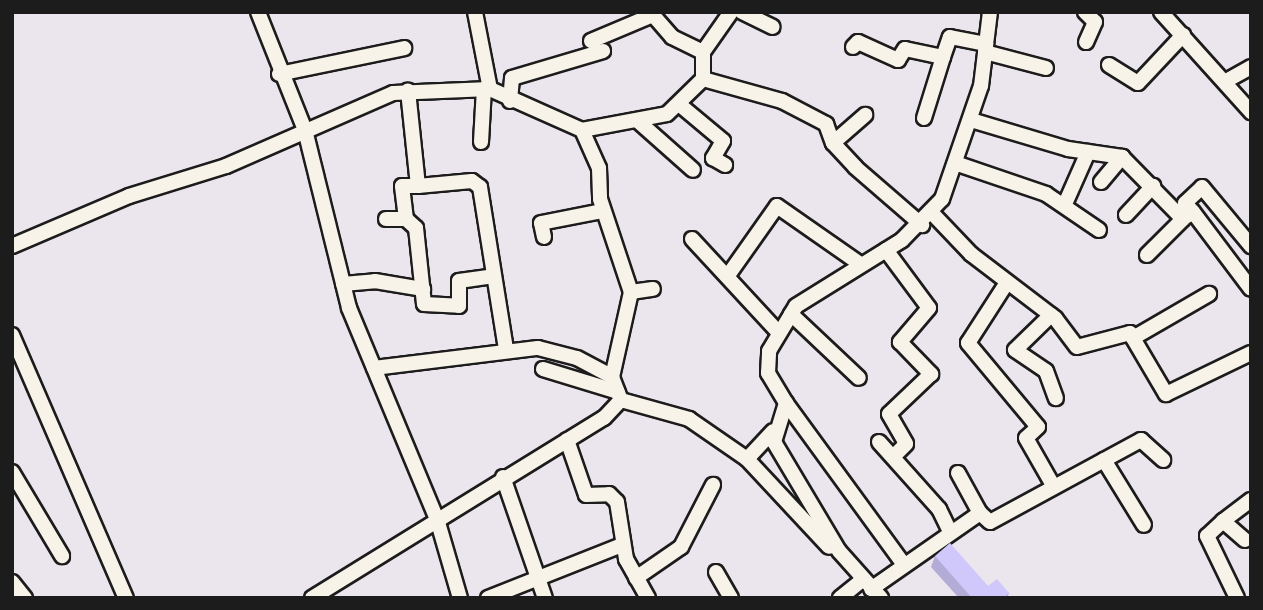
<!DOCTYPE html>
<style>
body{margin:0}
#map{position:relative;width:1263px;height:610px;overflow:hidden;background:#ebe6ed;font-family:Itim,sans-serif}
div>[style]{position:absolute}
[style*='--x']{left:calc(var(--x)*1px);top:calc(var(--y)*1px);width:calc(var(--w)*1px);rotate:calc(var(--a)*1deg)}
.roads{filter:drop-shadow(2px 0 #1c1c1c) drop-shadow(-2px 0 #1c1c1c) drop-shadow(0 2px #1c1c1c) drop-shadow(0 -2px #1c1c1c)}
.minor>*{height:14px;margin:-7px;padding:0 7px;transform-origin:7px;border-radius:7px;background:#f7f3e8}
.wall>*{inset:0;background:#b3acd7}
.building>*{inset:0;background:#d0c8fa}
span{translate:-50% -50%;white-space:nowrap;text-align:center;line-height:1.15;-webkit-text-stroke:7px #f7f3e8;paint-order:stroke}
.frame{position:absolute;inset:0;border:14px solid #1c1c1c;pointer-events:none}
</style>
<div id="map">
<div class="roads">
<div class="minor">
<div style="--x:258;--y:12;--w:127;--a:68.3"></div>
<div style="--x:305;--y:130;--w:183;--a:76.1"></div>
<div style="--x:349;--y:308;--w:229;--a:67.4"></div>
<div style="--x:437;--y:519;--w:82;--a:73.8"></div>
<div style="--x:475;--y:12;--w:78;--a:79"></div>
<div style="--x:742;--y:12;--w:34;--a:26"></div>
<div style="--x:1085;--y:12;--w:14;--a:45"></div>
<div style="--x:1095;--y:22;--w:22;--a:114"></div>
<div style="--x:1161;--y:12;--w:135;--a:48"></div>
<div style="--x:591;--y:41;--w:67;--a:-22.8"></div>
<div style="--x:653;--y:15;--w:29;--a:49"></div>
<div style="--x:672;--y:37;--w:34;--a:26"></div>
<div style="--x:703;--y:52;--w:27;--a:90"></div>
<div style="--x:703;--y:79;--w:82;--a:15.6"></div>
<div style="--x:782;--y:101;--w:50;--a:27.6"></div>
<div style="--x:826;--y:124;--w:20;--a:70"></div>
<div style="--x:833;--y:143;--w:33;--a:47"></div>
<div style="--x:855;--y:167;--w:89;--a:40.9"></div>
<div style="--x:853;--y:47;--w:7;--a:-45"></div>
<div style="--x:858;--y:42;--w:44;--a:24.2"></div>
<div style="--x:898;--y:60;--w:13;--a:-58"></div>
<div style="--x:905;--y:49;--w:39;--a:12"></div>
<div style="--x:943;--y:57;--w:21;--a:-71"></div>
<div style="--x:950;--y:37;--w:37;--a:11"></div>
<div style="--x:703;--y:52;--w:49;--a:-55"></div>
<div style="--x:985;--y:52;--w:63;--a:14.7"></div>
<div style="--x:1109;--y:65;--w:34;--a:32"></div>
<div style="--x:1138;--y:83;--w:66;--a:-46.8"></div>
<div style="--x:279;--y:74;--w:128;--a:-11.7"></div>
<div style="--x:1226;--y:81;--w:29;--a:-29"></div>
<div style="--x:510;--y:101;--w:23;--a:-85"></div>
<div style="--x:512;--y:78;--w:95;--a:-16.5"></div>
<div style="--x:680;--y:105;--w:56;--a:39.9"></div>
<div style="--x:723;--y:141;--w:20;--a:120"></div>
<div style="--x:713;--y:158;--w:14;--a:30"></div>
<div style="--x:924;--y:118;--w:64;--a:-72.7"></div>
<div style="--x:971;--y:120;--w:101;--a:16.6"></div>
<div style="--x:1068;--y:149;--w:55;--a:8.4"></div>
<div style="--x:1122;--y:157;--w:87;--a:45.5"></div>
<div style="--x:1183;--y:219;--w:51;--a:135"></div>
<div style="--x:639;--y:122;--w:72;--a:41.6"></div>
<div style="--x:582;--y:130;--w:42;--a:65.9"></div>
<div style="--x:599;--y:168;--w:31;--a:88"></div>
<div style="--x:600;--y:199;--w:98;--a:71.6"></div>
<div style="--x:631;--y:292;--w:87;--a:102.6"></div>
<div style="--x:612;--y:377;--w:25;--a:69"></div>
<div style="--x:481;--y:142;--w:53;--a:-86.8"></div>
<div style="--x:833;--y:143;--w:43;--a:-41.2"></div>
<div style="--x:955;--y:163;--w:96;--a:18.8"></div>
<div style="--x:1046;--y:194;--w:64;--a:34.2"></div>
<div style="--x:1101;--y:182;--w:33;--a:-50"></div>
<div style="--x:418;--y:186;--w:54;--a:-5.3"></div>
<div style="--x:472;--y:181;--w:10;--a:37"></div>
<div style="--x:480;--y:187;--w:164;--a:80.9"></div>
<div style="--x:1065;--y:204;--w:57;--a:-66.1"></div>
<div style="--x:1193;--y:212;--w:12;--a:-132"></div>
<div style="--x:1185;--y:203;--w:23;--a:-43"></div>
<div style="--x:1202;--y:187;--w:77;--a:50.3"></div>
<div style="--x:932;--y:213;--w:57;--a:46.4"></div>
<div style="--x:971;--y:254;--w:106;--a:37.3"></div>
<div style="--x:1055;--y:318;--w:36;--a:53"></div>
<div style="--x:1077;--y:347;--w:55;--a:-14.8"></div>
<div style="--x:1130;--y:333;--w:71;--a:59.5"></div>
<div style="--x:1166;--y:394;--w:94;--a:-25.8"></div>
<div style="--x:1126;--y:215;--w:40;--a:-47"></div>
<div style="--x:1187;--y:216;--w:7;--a:-34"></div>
<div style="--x:1193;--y:212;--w:96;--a:53"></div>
<div style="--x:386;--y:219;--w:20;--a:0"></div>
<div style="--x:406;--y:219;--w:13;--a:42"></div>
<div style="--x:416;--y:228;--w:76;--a:84"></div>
<div style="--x:424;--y:304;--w:35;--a:3"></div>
<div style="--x:459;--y:306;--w:25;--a:-90"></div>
<div style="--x:459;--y:281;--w:35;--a:-8"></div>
<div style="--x:406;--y:219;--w:33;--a:-97"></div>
<div style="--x:402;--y:186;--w:16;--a:0"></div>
<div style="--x:418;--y:186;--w:96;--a:-96"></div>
<div style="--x:544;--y:237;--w:14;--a:-102"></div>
<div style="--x:541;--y:223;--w:63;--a:-11"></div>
<div style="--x:692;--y:239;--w:127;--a:47.2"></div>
<div style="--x:12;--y:246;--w:127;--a:-23.1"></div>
<div style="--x:129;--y:196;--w:102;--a:-17.2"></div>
<div style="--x:226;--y:166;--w:182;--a:-23.6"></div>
<div style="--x:393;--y:93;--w:97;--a:-2.4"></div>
<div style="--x:490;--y:89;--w:101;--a:24"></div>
<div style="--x:582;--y:130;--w:86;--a:-10.7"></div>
<div style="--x:667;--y:114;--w:50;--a:-44.2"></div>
<div style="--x:886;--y:250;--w:72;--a:53.4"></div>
<div style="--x:929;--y:308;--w:45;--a:130.5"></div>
<div style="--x:900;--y:342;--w:45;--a:45.9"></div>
<div style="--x:931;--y:374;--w:58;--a:136.4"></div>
<div style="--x:889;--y:414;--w:34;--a:60"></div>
<div style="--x:906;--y:444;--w:18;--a:135"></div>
<div style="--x:729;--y:274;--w:83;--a:-54.8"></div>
<div style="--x:777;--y:206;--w:101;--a:34.9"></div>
<div style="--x:343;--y:284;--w:32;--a:-5"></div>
<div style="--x:375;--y:281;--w:49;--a:9.5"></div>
<div style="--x:1006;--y:284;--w:70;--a:122.8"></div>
<div style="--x:968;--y:343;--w:109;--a:50.2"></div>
<div style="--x:1038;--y:427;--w:16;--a:137"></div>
<div style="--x:1026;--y:438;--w:56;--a:60.3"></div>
<div style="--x:631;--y:292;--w:22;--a:-8"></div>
<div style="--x:791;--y:314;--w:93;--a:43.3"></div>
<div style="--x:1051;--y:315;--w:50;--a:135.8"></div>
<div style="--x:1015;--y:350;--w:37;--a:34"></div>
<div style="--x:1046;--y:371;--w:29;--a:70"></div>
<div style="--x:12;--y:335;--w:287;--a:66.6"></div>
<div style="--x:1133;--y:338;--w:88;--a:-30.1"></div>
<div style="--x:374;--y:368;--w:165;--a:-7"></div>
<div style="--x:538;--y:348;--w:40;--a:14.4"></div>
<div style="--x:577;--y:358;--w:40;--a:28"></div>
<div style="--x:543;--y:369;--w:78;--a:17"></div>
<div style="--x:786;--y:403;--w:197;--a:53.9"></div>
<div style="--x:567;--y:440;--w:58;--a:70.9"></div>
<div style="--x:586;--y:495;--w:23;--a:-2"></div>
<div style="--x:609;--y:494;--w:11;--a:45"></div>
<div style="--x:617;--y:502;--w:58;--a:81"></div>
<div style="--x:626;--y:559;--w:45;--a:60.6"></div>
<div style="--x:879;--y:442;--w:90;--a:48.2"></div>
<div style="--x:939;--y:509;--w:25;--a:64"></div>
<div style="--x:747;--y:459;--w:38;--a:-47"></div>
<div style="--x:1104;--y:460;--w:76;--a:58.4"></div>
<div style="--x:12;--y:472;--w:98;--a:59.2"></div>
<div style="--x:958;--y:473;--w:46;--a:61.2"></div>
<div style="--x:503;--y:477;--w:128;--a:70.9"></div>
<div style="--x:1223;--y:521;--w:35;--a:-37"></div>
<div style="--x:716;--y:572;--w:30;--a:60"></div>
<div style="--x:636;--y:578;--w:55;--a:-34.6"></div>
<div style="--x:681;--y:547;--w:70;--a:-62.7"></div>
<div style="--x:12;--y:582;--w:21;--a:51"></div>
<div style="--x:871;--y:589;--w:133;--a:-34.9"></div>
<div style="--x:980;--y:513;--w:13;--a:42"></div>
<div style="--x:990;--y:522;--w:172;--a:-28.5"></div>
<div style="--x:1141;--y:440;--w:30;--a:42"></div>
<div style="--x:312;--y:598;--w:343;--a:-31.7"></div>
<div style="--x:604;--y:418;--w:25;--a:-47"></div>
<div style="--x:621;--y:400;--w:71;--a:15.6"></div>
<div style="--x:689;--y:419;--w:70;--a:34.6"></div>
<div style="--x:747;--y:459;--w:120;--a:47"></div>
<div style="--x:488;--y:598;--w:144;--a:-21.6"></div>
<div style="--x:840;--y:598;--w:28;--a:-39"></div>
<div style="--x:881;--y:598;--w:63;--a:-131.8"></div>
<div style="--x:839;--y:551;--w:127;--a:-120.8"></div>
<div style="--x:774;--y:442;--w:41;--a:-72.9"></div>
<div style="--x:786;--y:403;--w:35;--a:-121"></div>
<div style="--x:768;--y:373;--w:22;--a:-87"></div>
<div style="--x:769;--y:351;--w:52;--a:-59"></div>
<div style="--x:796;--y:306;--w:125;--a:-31.9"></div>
<div style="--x:902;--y:240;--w:57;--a:-45.7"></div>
<div style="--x:942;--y:199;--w:120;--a:-71"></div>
<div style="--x:981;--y:86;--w:75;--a:-83.1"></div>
<div style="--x:1237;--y:598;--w:69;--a:-115.8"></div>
<div style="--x:1207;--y:536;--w:22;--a:-43"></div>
<div style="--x:1223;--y:521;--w:29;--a:41"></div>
</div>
</div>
<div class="wall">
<div style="clip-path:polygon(935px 556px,988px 586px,1009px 593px,1007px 598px,959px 598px,931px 567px)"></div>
</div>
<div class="building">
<div style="clip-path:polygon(950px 543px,988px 586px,997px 579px,1009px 593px,1004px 598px,972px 598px,935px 556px)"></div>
</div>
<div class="frame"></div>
</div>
